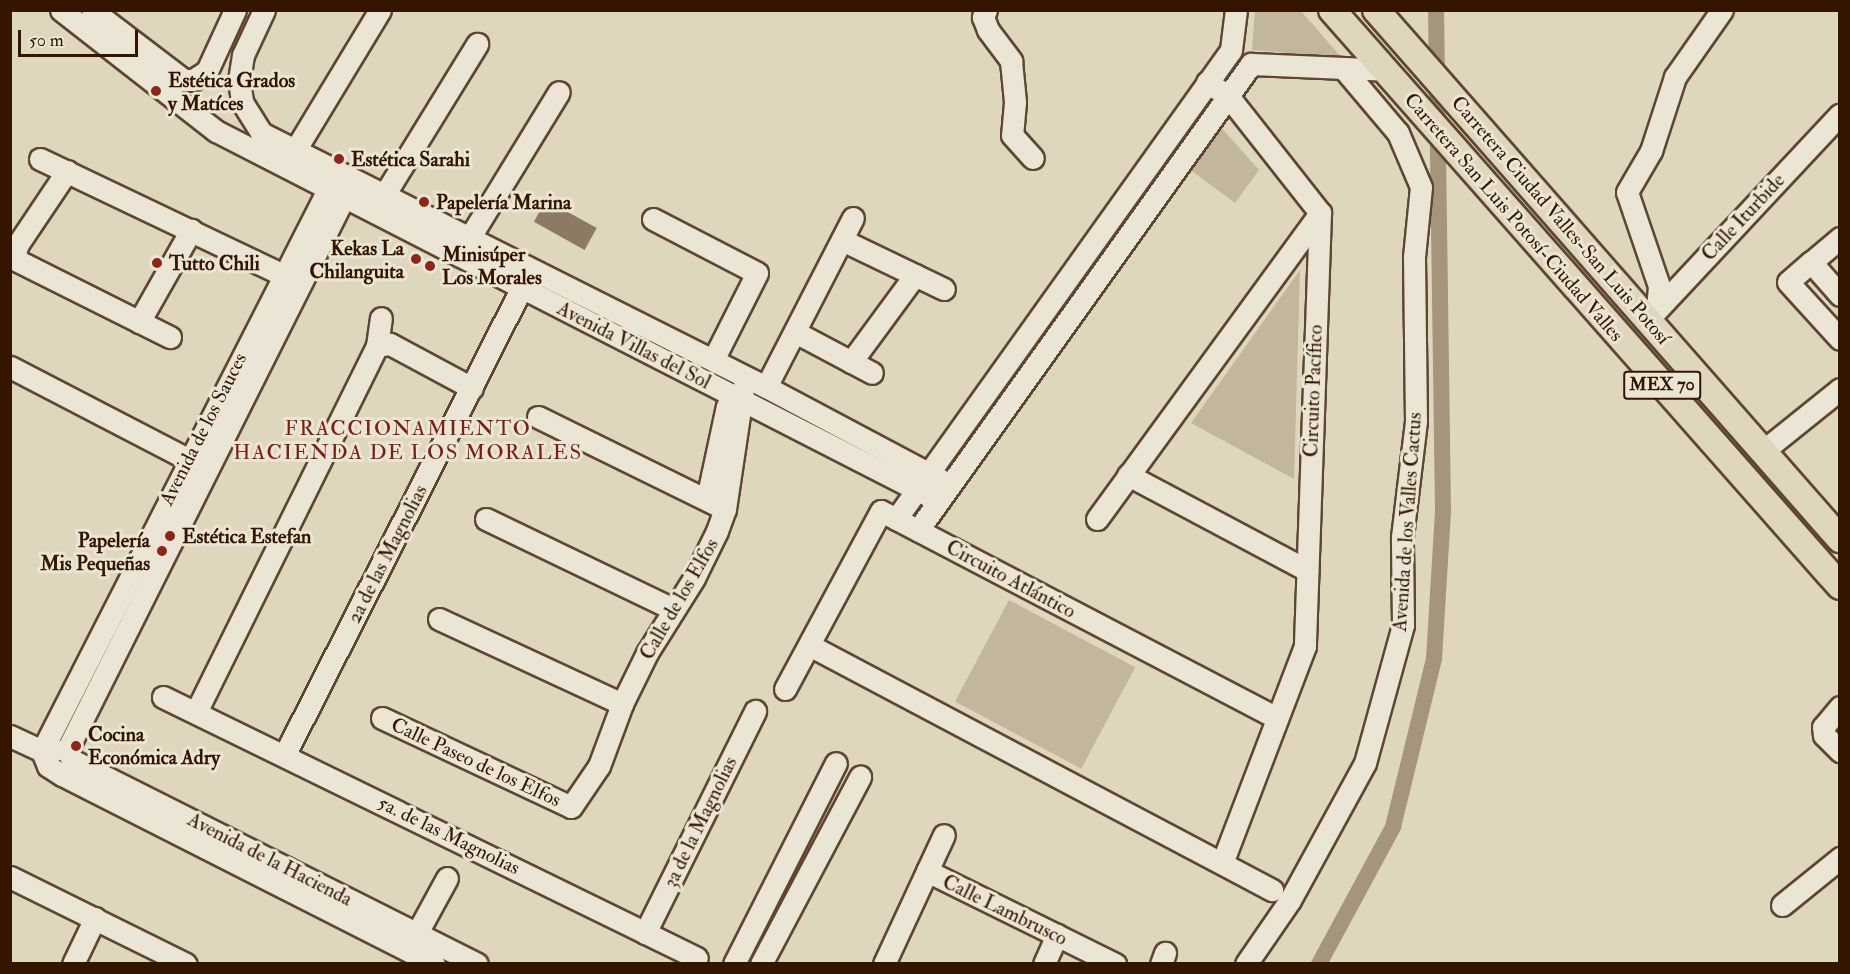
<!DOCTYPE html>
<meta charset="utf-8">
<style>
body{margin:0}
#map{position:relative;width:1850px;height:974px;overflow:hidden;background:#dfd7bd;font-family:"IM FELL Double Pica",serif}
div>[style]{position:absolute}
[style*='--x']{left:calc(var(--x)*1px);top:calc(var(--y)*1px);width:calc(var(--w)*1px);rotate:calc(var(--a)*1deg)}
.green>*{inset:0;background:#c2b69d;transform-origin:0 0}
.canal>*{height:16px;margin:-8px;padding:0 8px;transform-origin:8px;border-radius:8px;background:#a5957d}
.building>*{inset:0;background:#8d7a62;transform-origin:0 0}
.roads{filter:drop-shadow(2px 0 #5f462f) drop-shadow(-2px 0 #5f462f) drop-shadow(0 2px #5f462f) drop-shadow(0 -2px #5f462f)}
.minor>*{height:21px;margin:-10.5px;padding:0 10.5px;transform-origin:10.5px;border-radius:10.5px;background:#eae5d4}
.major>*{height:26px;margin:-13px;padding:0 13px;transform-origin:13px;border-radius:13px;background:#dfd7bd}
.dots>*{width:16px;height:16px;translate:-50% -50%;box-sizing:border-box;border:3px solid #eae5d4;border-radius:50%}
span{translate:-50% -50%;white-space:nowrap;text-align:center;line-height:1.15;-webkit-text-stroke:6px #eae5d4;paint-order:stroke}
.shield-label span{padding:2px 4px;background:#eae5d4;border:2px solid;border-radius:4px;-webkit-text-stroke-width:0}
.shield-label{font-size:18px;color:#341600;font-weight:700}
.poi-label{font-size:20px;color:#341600;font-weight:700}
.left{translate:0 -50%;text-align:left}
.right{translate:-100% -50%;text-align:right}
.street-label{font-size:20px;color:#341600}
.neighbourhood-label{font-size:21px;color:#7a1f14;letter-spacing:1.5px}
.frame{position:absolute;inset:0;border:12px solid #341600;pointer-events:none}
.scale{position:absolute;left:18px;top:30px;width:120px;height:27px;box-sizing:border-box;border:3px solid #341600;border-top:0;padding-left:8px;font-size:18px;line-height:21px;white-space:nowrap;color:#341600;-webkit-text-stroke:4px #eae5d4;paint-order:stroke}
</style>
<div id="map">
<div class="green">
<div style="clip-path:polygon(1255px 11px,1301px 11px,1341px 57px,1252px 50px)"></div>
<div style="clip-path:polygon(1219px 125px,1259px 170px,1235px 203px,1188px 168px)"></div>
<div style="clip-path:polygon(1300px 270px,1294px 479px,1191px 423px)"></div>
<div style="left:1009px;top:600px;width:143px;height:115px;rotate:28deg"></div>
</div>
<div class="canal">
<div style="--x:1319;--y:964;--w:156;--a:-61.6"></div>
<div style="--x:1393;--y:827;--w:173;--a:-76.3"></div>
<div style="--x:1434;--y:659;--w:149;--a:-86.5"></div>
<div style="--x:1443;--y:510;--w:500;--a:-90.8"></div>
</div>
<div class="building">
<div style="left:546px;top:200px;width:58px;height:25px;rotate:29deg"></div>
</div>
<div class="roads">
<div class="minor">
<div style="--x:61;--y:10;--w:197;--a:38"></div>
<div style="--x:216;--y:131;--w:812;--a:27.1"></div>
<div style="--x:92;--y:10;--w:116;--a:37.3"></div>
<div style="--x:264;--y:10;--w:50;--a:115"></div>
<div style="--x:243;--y:55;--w:25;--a:99"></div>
<div style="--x:239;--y:80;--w:22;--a:82"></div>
<div style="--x:242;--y:102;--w:36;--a:58"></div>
<div style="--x:261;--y:133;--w:565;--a:26.7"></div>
<div style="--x:766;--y:387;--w:208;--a:28"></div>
<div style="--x:986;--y:10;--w:8;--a:113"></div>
<div style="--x:983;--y:17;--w:14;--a:69"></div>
<div style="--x:988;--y:30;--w:39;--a:53"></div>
<div style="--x:1011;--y:61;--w:41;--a:84.4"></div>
<div style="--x:1015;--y:102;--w:33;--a:95"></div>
<div style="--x:1012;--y:135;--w:31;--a:48"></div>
<div style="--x:184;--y:80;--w:9;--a:0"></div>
<div style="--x:193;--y:80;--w:17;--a:-33"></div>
<div style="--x:207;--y:71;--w:67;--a:-65.3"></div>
<div style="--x:1207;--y:82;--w:25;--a:34"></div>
<div style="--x:1228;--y:96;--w:149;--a:51.8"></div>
<div style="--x:1320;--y:213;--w:433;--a:92"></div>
<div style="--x:1305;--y:646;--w:232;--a:110.9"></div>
<div style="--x:294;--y:152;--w:166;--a:-58.8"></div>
<div style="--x:40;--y:159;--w:269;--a:25.5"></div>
<div style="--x:383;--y:197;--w:180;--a:-58.4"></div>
<div style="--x:653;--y:219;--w:117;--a:27.4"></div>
<div style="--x:757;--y:273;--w:97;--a:116.8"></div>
<div style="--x:1840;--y:238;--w:38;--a:140"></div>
<div style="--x:1811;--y:262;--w:44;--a:48.7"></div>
<div style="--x:842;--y:240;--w:113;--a:25.7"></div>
<div style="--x:462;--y:250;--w:185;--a:-58.5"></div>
<div style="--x:10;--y:257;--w:179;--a:26.6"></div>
<div style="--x:13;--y:259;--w:16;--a:-72"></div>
<div style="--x:18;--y:244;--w:88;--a:-56.1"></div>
<div style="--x:1811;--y:262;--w:30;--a:139"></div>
<div style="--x:1788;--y:282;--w:77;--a:47.6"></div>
<div style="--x:1657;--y:309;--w:23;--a:-85"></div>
<div style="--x:1659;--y:286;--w:99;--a:-108.8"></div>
<div style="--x:1627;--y:192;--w:48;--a:-59.7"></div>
<div style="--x:1651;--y:151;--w:78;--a:-72"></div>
<div style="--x:1675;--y:77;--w:82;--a:-55"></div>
<div style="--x:1654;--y:313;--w:272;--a:-46.9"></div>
<div style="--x:139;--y:322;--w:106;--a:-60.5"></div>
<div style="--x:795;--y:332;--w:87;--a:28"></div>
<div style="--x:377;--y:346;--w:28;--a:-82"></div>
<div style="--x:851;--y:362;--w:108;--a:-53.7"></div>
<div style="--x:10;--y:367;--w:213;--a:27.4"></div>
<div style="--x:766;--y:387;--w:190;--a:-62.8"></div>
<div style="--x:538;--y:417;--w:208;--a:26.2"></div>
<div style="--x:1763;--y:451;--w:99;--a:-38.8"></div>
<div style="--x:1128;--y:475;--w:203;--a:28"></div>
<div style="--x:707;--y:499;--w:95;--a:-77.9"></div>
<div style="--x:486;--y:519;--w:208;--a:25.7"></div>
<div style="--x:896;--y:519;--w:576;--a:-54.46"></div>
<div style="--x:1231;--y:50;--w:40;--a:-82.9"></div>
<div style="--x:1097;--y:519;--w:379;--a:-53.9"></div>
<div style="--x:918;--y:530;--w:573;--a:-54.45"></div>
<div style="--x:1251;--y:64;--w:135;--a:2.5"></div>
<div style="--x:439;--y:619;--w:202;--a:24.9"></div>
<div style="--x:809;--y:645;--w:524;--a:27.89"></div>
<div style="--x:785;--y:689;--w:202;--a:-61.7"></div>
<div style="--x:881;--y:511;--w:447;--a:27.6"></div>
<div style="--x:163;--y:697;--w:594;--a:26.05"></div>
<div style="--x:1840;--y:707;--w:26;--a:130"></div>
<div style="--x:1823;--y:727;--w:8;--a:83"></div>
<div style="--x:1824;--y:735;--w:23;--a:45"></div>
<div style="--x:200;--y:713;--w:7;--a:-98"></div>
<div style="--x:199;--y:706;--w:402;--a:-63.7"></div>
<div style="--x:377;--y:346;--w:13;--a:-9"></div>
<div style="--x:390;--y:344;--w:93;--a:28.2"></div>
<div style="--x:382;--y:718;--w:209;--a:25.2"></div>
<div style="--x:571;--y:807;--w:50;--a:-55.7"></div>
<div style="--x:599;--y:766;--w:66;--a:-69.6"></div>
<div style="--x:622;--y:704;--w:57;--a:-63.9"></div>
<div style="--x:647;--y:653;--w:89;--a:-57.9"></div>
<div style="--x:694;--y:578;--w:52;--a:-63.9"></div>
<div style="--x:717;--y:531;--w:23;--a:-70"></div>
<div style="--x:725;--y:509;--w:122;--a:-81.5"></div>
<div style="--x:10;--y:736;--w:35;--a:25"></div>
<div style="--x:42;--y:751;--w:13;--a:-4"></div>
<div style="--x:67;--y:750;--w:630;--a:-63.39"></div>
<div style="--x:67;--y:750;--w:11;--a:63"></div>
<div style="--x:72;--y:760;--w:453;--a:26.7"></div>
<div style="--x:42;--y:751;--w:641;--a:-63"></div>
<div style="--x:42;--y:751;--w:16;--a:68"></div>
<div style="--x:48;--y:766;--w:17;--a:33"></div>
<div style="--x:62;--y:775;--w:417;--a:26.9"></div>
<div style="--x:285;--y:754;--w:521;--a:-63.09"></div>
<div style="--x:927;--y:871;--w:210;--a:26.3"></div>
<div style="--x:10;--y:877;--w:196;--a:26.3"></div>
<div style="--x:1782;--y:905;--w:75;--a:-39"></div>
<div style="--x:645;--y:933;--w:248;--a:-63.6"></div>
<div style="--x:411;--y:944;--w:75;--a:-61.4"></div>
<div style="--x:73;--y:964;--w:51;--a:-64.4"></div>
<div style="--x:734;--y:964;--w:225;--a:-63.1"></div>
<div style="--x:761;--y:964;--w:212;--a:-62.1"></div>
<div style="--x:884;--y:964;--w:142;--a:-65.1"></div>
<div style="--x:1044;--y:964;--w:32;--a:-66"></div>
<div style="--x:1161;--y:964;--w:12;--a:-70"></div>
<div style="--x:1246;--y:964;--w:78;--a:-55.5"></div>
<div style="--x:1290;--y:900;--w:156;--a:-61.3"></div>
<div style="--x:1365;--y:763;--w:143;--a:-74.6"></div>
<div style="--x:1403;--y:625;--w:88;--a:-90.7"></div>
<div style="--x:1402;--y:537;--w:117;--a:-83.1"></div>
<div style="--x:1416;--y:421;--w:164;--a:-90.7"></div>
<div style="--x:1414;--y:257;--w:70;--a:-84.3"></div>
<div style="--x:1421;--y:187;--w:59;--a:-113.1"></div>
<div style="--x:1398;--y:133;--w:85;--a:-130.2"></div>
</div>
<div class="major">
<div style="--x:1332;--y:10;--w:768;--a:48.59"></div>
<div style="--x:1376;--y:10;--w:704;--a:48.75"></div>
</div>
</div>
<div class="dots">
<div style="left:156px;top:91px;background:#8f2418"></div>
<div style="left:339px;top:159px;background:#8f2418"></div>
<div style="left:424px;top:202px;background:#8f2418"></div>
<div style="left:416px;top:259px;background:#8f2418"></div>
<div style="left:157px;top:263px;background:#8f2418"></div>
<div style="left:430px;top:266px;background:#8f2418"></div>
<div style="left:170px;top:536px;background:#8f2418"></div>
<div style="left:162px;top:551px;background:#8f2418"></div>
<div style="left:76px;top:746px;background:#8f2418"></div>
</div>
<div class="shield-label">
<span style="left:1662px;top:385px">MEX 70</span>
</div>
<div class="poi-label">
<span class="left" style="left:168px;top:92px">Estética Grados<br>y Matíces</span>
<span class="left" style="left:351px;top:159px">Estética Sarahi</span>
<span class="left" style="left:436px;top:202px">Papelería Marina</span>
<span class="right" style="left:404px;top:260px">Kekas La<br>Chilanguita</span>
<span class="left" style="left:442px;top:266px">Minisúper<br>Los Morales</span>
<span class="left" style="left:169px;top:263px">Tutto Chili</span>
<span class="left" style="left:182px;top:536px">Estética Estefan</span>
<span class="right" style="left:150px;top:552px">Papelería<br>Mis Pequeñas</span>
<span class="left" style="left:88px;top:746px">Cocina<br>Económica Adry</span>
</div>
<div class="street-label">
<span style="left:1514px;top:217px;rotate:49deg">Carretera San Luis Potosí-Ciudad Valles</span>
<span style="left:1743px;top:217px;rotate:-47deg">Calle Iturbide</span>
<span style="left:1561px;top:220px;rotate:49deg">Carretera Ciudad Valles-San Luis Potosí</span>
<span style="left:634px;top:345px;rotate:27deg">Avenida Villas del Sol</span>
<span style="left:1313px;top:391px;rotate:-88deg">Circuito Pacífico</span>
<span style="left:203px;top:429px;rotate:-63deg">Avenida de los Sauces</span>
<span style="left:1407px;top:522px;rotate:-86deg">Avenida de los Valles Cactus</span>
<span style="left:387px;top:554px;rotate:-63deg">2a de las Magnolias</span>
<span style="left:1011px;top:579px;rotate:28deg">Circuito Atlántico</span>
<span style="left:679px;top:599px;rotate:-60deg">Calle de los Elfos</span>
<span style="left:476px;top:762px;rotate:25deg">Calle Paseo de los Elfos</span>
<span style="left:700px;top:822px;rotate:-64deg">3a de la Magnolias</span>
<span style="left:449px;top:835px;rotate:26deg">5a. de las Magnolias</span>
<span style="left:270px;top:859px;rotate:27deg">Avenida de la Hacienda</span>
<span style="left:1005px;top:910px;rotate:26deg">Calle Lambrusco</span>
</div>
<div class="neighbourhood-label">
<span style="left:408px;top:441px">FRACCIONAMIENTO<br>HACIENDA DE LOS MORALES</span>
</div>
<div class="frame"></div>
<div class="scale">50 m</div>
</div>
